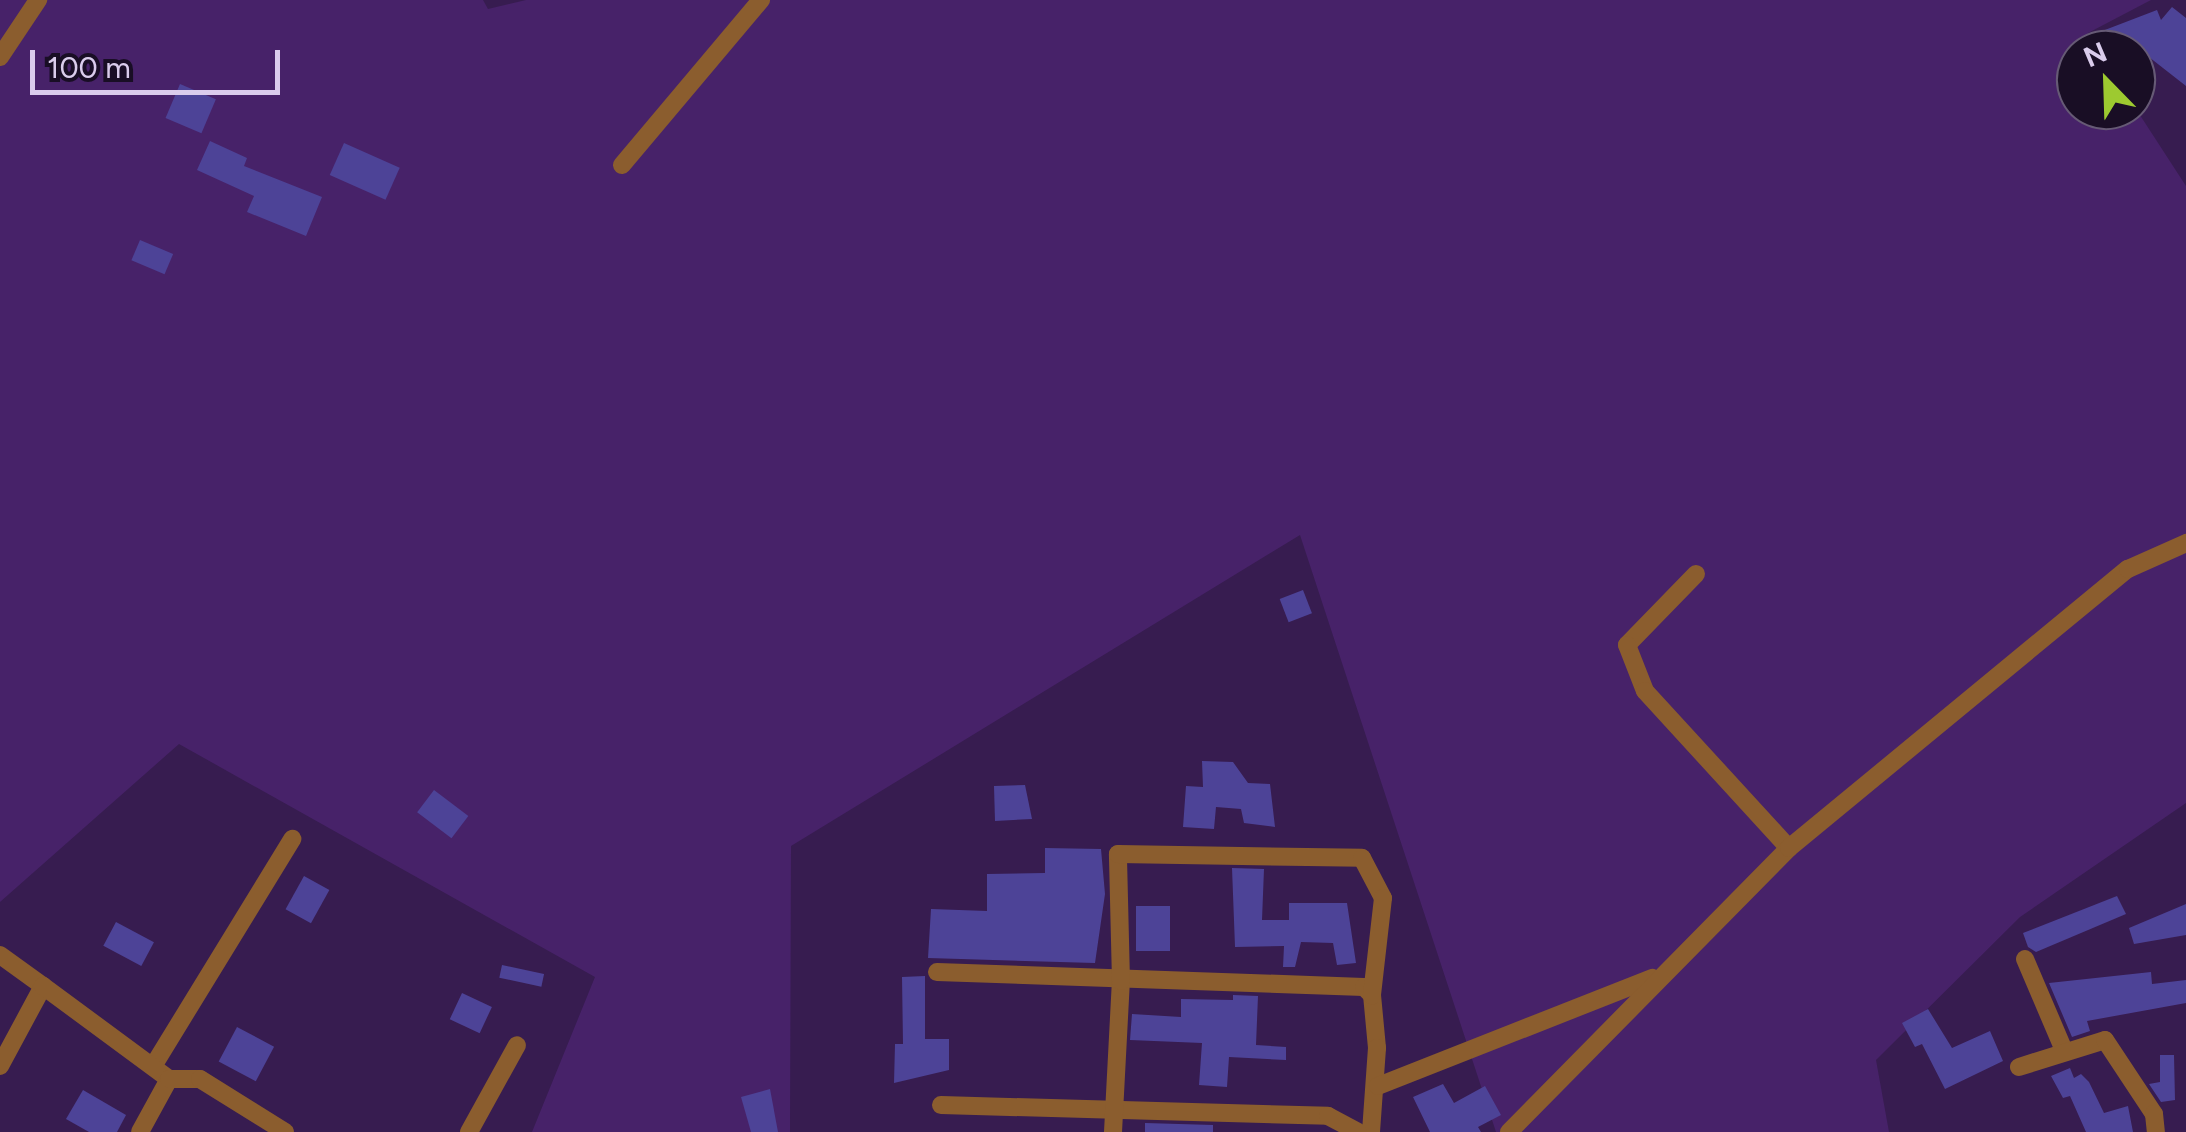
<!DOCTYPE html>
<style>
body{margin:0}
#map{position:relative;width:2186px;height:1132px;overflow:hidden;background:#371c50;font-family:Figtree,sans-serif}
div>[style]{position:absolute}
[style*='--x']{left:calc(var(--x)*1px);top:calc(var(--y)*1px);width:calc(var(--w)*1px);rotate:calc(var(--a)*1deg)}
.green>*{inset:0;background:#472269}
.building>*{inset:0;background:#4d4397;transform-origin:0 0}
.minor>*{height:18px;margin:-9px;padding:0 9px;transform-origin:9px;border-radius:9px;background:#8b5d2e}
span{translate:-50% -50%;white-space:nowrap;text-align:center;line-height:1.15;-webkit-text-stroke:9px #190e25;paint-order:stroke}
.north{position:absolute;left:2056px;top:30px;width:100px;height:100px;box-sizing:border-box;background:#190e25;border:2px solid #665a75;border-radius:50%;rotate:337deg;font-size:28px;font-weight:700;line-height:40px;text-align:center;color:#daccec}
.north::after{content:'';display:block;margin:auto;width:35px;height:45px;background:#9dca30;clip-path:polygon(50% 0,100% 100%,50% 72%,0 100%)}
.scale{position:absolute;left:30px;top:50px;width:250px;height:45px;box-sizing:border-box;border:5px solid #daccec;border-top:0;padding-left:12px;font-size:30px;line-height:35px;white-space:nowrap;color:#daccec;-webkit-text-stroke:8px #190e25;paint-order:stroke}
</style>
<div id="map">
<div class="green">
<div style="clip-path:polygon(0 0,483px 0,488px 9px,526px 0,2151px 0,2088px 33px,2098px 50px,2076px 50px,2076px 110px,2136px 109px,2186px 186px,2186px 803px,2020px 917px,1876px 1060px,1889px 1132px,1496px 1132px,1300px 535px,791px 846px,790px 1132px,532px 1132px,595px 977px,179px 744px,0 902px)"></div>
</div>
<div class="building">
<div style="clip-path:polygon(2172px 7px,2186px 18px,2186px 86px,2140px 50px,2106px 50px,2097px 33px,2157px 10px,2161px 20px)"></div>
<div style="left:180px;top:84px;width:39px;height:37px;rotate:23deg"></div>
<div style="clip-path:polygon(210px 141px,247px 158px,244px 166px,322px 197px,306px 236px,247px 212px,254px 196px,197px 170px)"></div>
<div style="left:344px;top:143px;width:61px;height:35px;rotate:24deg"></div>
<div style="left:140px;top:240px;width:36px;height:22px;rotate:23deg"></div>
<div style="left:1303px;top:590px;width:25px;height:25px;rotate:69deg"></div>
<div style="clip-path:polygon(1202px 761px,1233px 762px,1248px 783px,1270px 784px,1275px 827px,1244px 823px,1241px 809px,1216px 807px,1214px 829px,1183px 827px,1186px 786px,1203px 787px)"></div>
<div style="clip-path:polygon(1025px 785px,1032px 819px,995px 821px,994px 786px)"></div>
<div style="left:434px;top:790px;width:43px;height:28px;rotate:37deg"></div>
<div style="clip-path:polygon(1045px 848px,1101px 849px,1105px 894px,1095px 963px,928px 958px,931px 909px,987px 911px,987px 874px,1045px 873px)"></div>
<div style="clip-path:polygon(1232px 868px,1264px 869px,1262px 920px,1289px 920px,1289px 903px,1347px 903px,1356px 963px,1337px 965px,1333px 943px,1301px 942px,1295px 967px,1283px 967px,1284px 946px,1235px 947px)"></div>
<div style="left:304px;top:876px;width:29px;height:38px;rotate:29deg"></div>
<div style="clip-path:polygon(2117px 896px,2126px 914px,2036px 952px,2028px 947px,2023px 933px)"></div>
<div style="clip-path:polygon(2186px 904px,2186px 935px,2134px 944px,2129px 928px)"></div>
<div style="left:1136px;top:906px;width:34px;height:45px"></div>
<div style="left:116px;top:922px;width:43px;height:27px;rotate:28deg"></div>
<div style="left:502px;top:965px;width:43px;height:13px;rotate:12deg"></div>
<div style="clip-path:polygon(2151px 972px,2152px 984px,2186px 980px,2186px 1003px,2087px 1021px,2090px 1031px,2072px 1037px,2049px 983px)"></div>
<div style="clip-path:polygon(925px 976px,925px 1039px,949px 1039px,949px 1070px,894px 1083px,895px 1044px,903px 1044px,902px 977px)"></div>
<div style="left:462px;top:993px;width:33px;height:29px;rotate:25deg"></div>
<div style="clip-path:polygon(1233px 995px,1258px 996px,1256px 1045px,1286px 1047px,1286px 1060px,1229px 1057px,1227px 1087px,1199px 1085px,1202px 1043px,1130px 1040px,1132px 1014px,1181px 1017px,1181px 999px,1233px 1000px)"></div>
<div style="clip-path:polygon(1928px 1009px,1952px 1048px,1990px 1031px,2003px 1061px,1945px 1089px,1922px 1044px,1915px 1047px,1902px 1023px)"></div>
<div style="left:237px;top:1027px;width:42px;height:39px;rotate:28deg"></div>
<div style="clip-path:polygon(2160px 1055px,2174px 1055px,2175px 1100px,2161px 1102px,2149px 1084px,2160px 1082px)"></div>
<div style="clip-path:polygon(2070px 1068px,2074px 1078px,2081px 1074px,2089px 1082px,2104px 1113px,2128px 1106px,2133px 1132px,2086px 1132px,2070px 1096px,2063px 1098px,2051px 1076px)"></div>
<div style="clip-path:polygon(1443px 1084px,1454px 1103px,1485px 1086px,1501px 1115px,1478px 1127px,1481px 1132px,1430px 1132px,1413px 1097px)"></div>
<div style="clip-path:polygon(770px 1089px,778px 1132px,751px 1132px,741px 1097px)"></div>
<div style="clip-path:polygon(83px 1090px,126px 1115px,117px 1132px,89px 1132px,66px 1119px)"></div>
<div style="clip-path:polygon(1145px 1123px,1213px 1125px,1213px 1132px,1145px 1132px)"></div>
</div>
<div class="minor">
<div style="--x:0;--y:57;--w:69;--a:-56.3"></div>
<div style="--x:622;--y:165;--w:216;--a:-49.9"></div>
<div style="--x:1696;--y:574;--w:99;--a:134.2"></div>
<div style="--x:1627;--y:645;--w:49;--a:68.6"></div>
<div style="--x:1645;--y:691;--w:213;--a:47.5"></div>
<div style="--x:0;--y:955;--w:53;--a:35.8"></div>
<div style="--x:2025;--y:959;--w:97;--a:66.9"></div>
<div style="--x:937;--y:972;--w:427;--a:2"></div>
<div style="--x:1364;--y:987;--w:11;--a:45"></div>
<div style="--x:1372;--y:995;--w:53;--a:84.6"></div>
<div style="--x:1377;--y:1048;--w:84;--a:94.1"></div>
<div style="--x:155;--y:1063;--w:263;--a:-58.5"></div>
<div style="--x:0;--y:1066;--w:91;--a:-61.7"></div>
<div style="--x:43;--y:986;--w:157;--a:36.4"></div>
<div style="--x:169;--y:1079;--w:60;--a:118.7"></div>
<div style="--x:2019;--y:1067;--w:90;--a:-17.4"></div>
<div style="--x:2105;--y:1040;--w:89;--a:56.5"></div>
<div style="--x:2154;--y:1114;--w:18;--a:84"></div>
<div style="--x:169;--y:1079;--w:31;--a:0"></div>
<div style="--x:200;--y:1079;--w:100;--a:31.9"></div>
<div style="--x:1378;--y:1086;--w:295;--a:-21.5"></div>
<div style="--x:941;--y:1105;--w:387;--a:1.6"></div>
<div style="--x:1328;--y:1116;--w:34;--a:28"></div>
<div style="--x:469;--y:1132;--w:99;--a:-61.1"></div>
<div style="--x:1113;--y:1132;--w:151;--a:-87"></div>
<div style="--x:1121;--y:981;--w:127;--a:-91.4"></div>
<div style="--x:1118;--y:854;--w:244;--a:0.9"></div>
<div style="--x:1362;--y:858;--w:45;--a:62.3"></div>
<div style="--x:1383;--y:898;--w:98;--a:96.5"></div>
<div style="--x:1509;--y:1132;--w:399;--a:-45.4"></div>
<div style="--x:1789;--y:848;--w:439;--a:-39.5"></div>
<div style="--x:2128;--y:569;--w:64;--a:-24.1"></div>
</div>
<div class="north">N</div>
<div class="scale">100 m</div>
</div>
